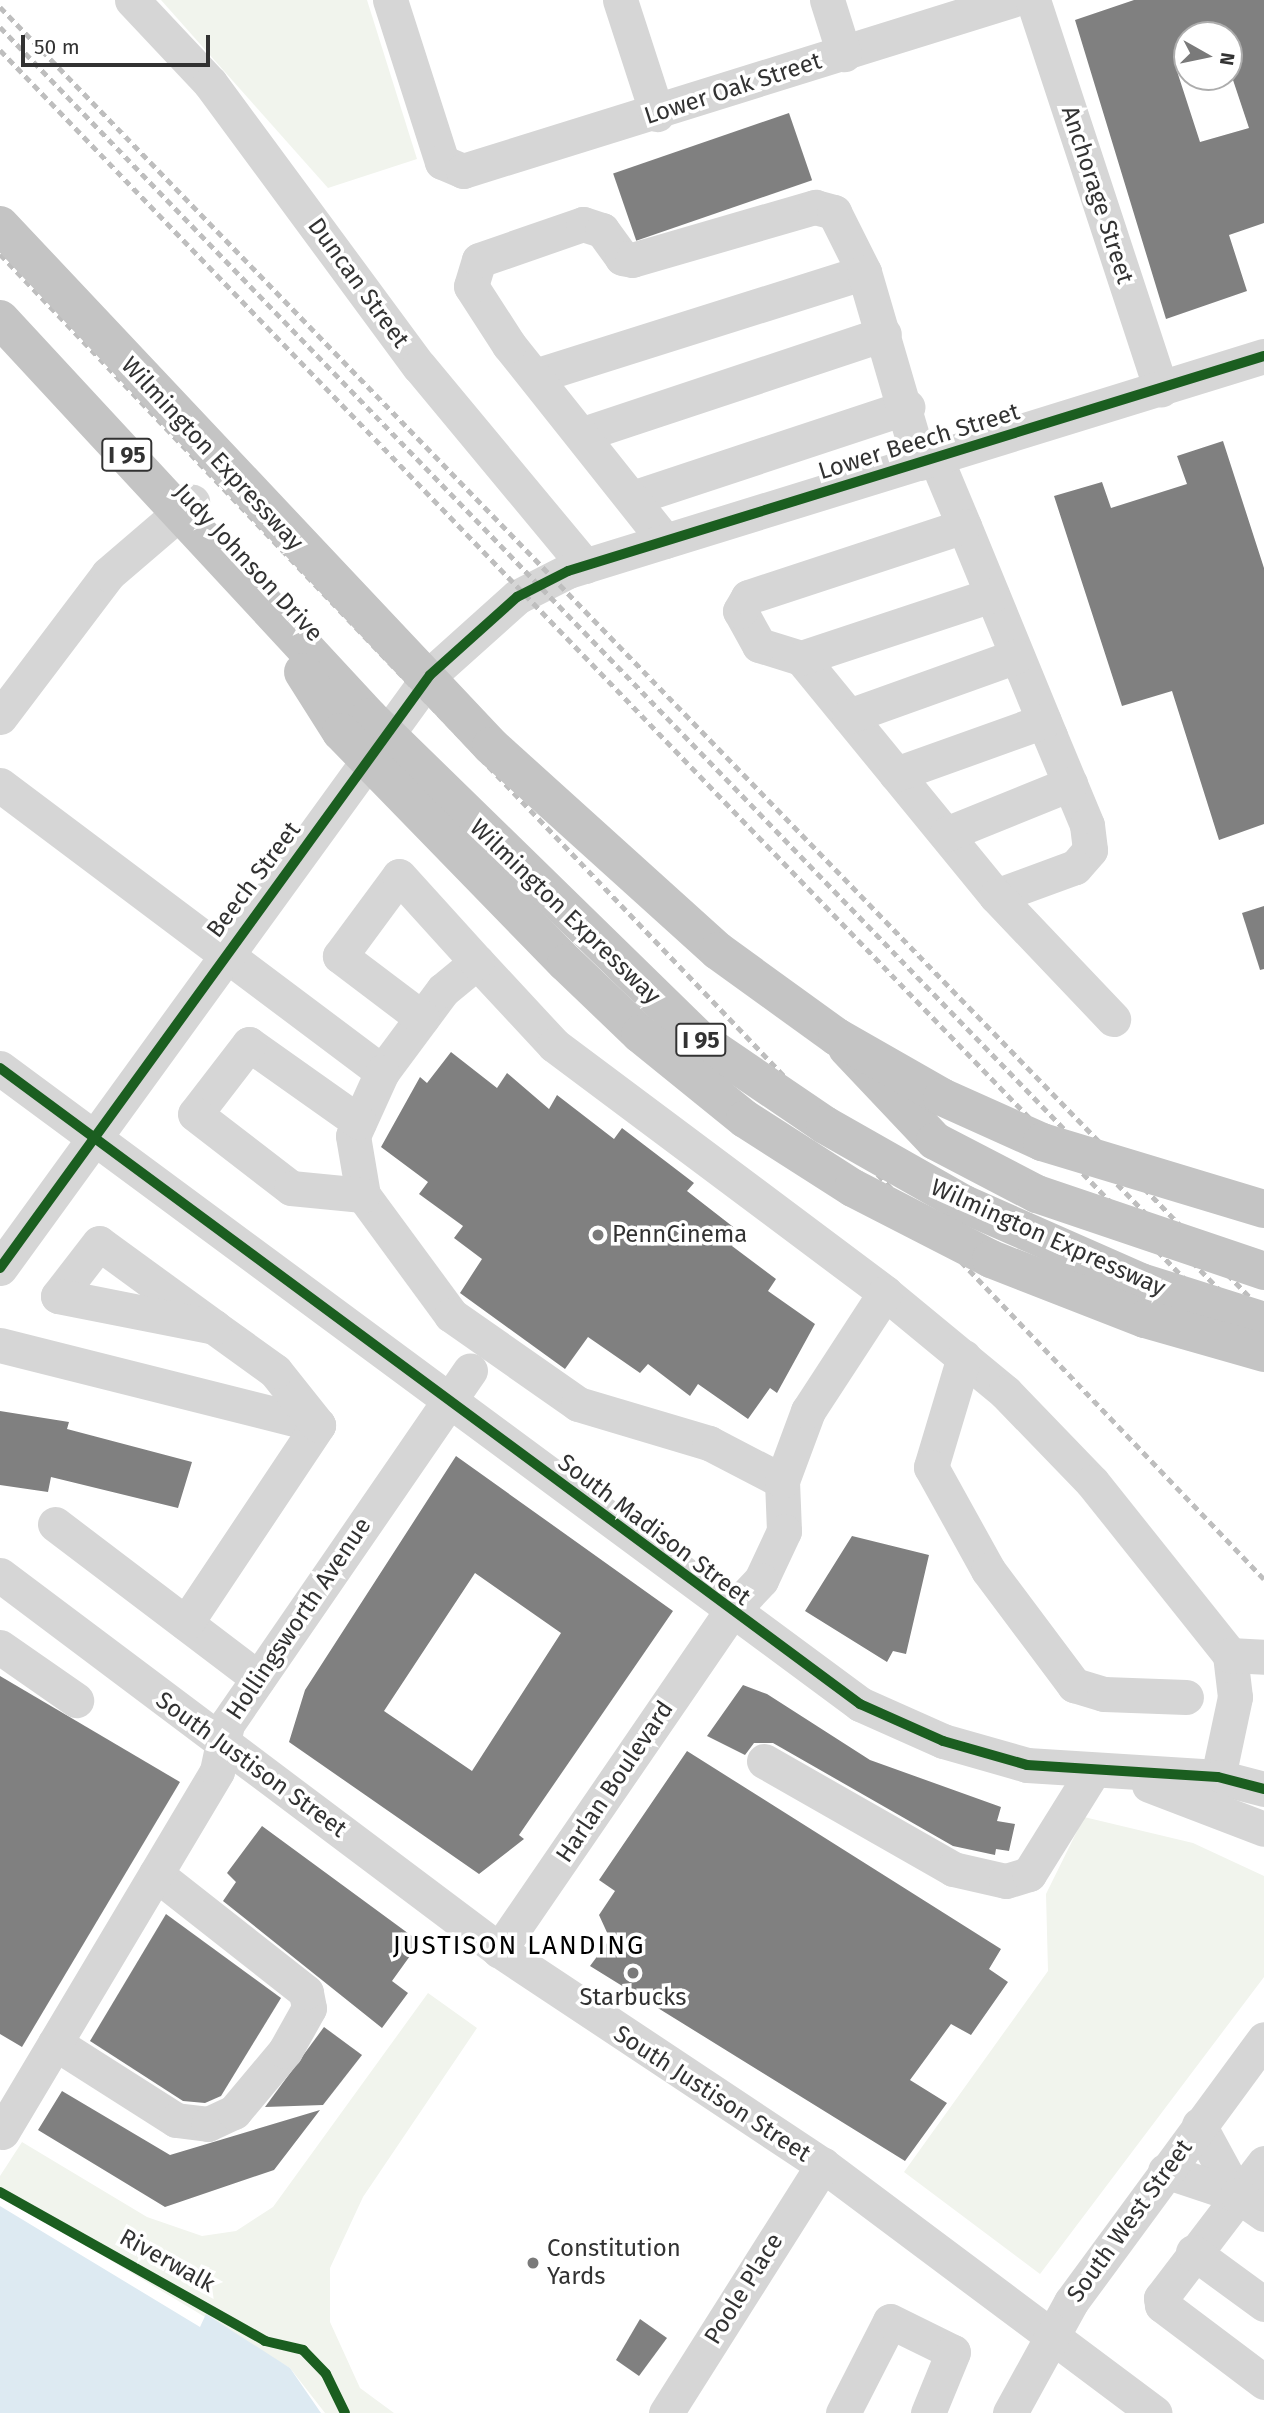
<!DOCTYPE html>
<style>
body{margin:0}
#map{position:relative;width:1264px;height:2413px;overflow:hidden;background:#fff;font-family:"Fira Sans",sans-serif}
div>[style]{position:absolute}
[style*='--x']{left:calc(var(--x)*1px);top:calc(var(--y)*1px);width:calc(var(--w)*1px);rotate:calc(var(--a)*1deg)}
.green>*{inset:0;background:#f1f4ed}
.water>*{inset:0;background:#ddeaf2}
.building>*{inset:0;background:#808080;transform-origin:0 0}
.minor>*{height:35px;margin:-17.5px;padding:0 17.5px;transform-origin:17.5px;border-radius:17.5px;background:#d6d6d6}
.highway>*{height:38px;margin:-19px;padding:0 19px;transform-origin:19px;border-radius:19px;background:#c4c4c4}
.rail>*{height:5px;margin-top:-2.5px;transform-origin:0;background:repeating-linear-gradient(90deg,#bebebe 0 7px,transparent 0 12px)}
.highway-bridge>*{height:38px;margin:-19px;padding:0 19px;transform-origin:19px;border-radius:19px;background:#c4c4c4}
.cycleway>*{height:10px;margin:-5px;padding:0 5px;transform-origin:5px;border-radius:5px;background:#1b5e20}
.dots>*{width:19px;height:19px;translate:-50% -50%;box-sizing:border-box;border:4px solid #fff;border-radius:50%}
span{translate:-50% -50%;white-space:nowrap;text-align:center;line-height:1.15;-webkit-text-stroke:7px #fff;paint-order:stroke}
.shield-label span{padding:2px 5px;background:#fff;border:2px solid;border-radius:5px;-webkit-text-stroke-width:0}
.shield-label{font-size:23px;color:#323232;font-weight:700}
.street-label{font-size:24px;color:#323232}
.poi-label{font-size:24px;color:#323232}
.left{translate:0 -50%;text-align:left}
.neighbourhood-label{font-size:26px;color:#000;letter-spacing:2px}
.north{position:absolute;left:1173px;top:21px;width:70px;height:70px;box-sizing:border-box;background:#fff;border:2px solid #adadad;border-radius:50%;rotate:99deg;font-size:19px;font-weight:700;line-height:28px;text-align:center;color:#323232}
.north::after{content:'';display:block;margin:auto;width:24px;height:32px;background:#7a7a7a;clip-path:polygon(50% 0,100% 100%,50% 72%,0 100%)}
.scale{position:absolute;left:21px;top:35px;width:189px;height:32px;box-sizing:border-box;border:4px solid #323232;border-top:0;padding-left:9px;font-size:21px;line-height:24px;white-space:nowrap;color:#323232;-webkit-text-stroke:5px #fff;paint-order:stroke}
</style>
<div id="map">
<div class="green">
<div style="clip-path:polygon(161px 0,367px 0,417px 159px,328px 188px)"></div>
<div style="clip-path:polygon(1084px 1817px,1193px 1843px,1264px 1876px,1264px 1977px,1040px 2274px,904px 2172px,1048px 1971px,1046px 1894px)"></div>
<div style="clip-path:polygon(428px 1993px,477px 2028px,363px 2197px,330px 2268px,330px 2322px,360px 2388px,394px 2413px,325px 2413px,290px 2368px,0 2194px,0 2176px,22px 2142px,147px 2217px,202px 2236px,236px 2231px,273px 2207px)"></div>
</div>
<div class="water">
<div style="clip-path:polygon(0 2206px,200px 2327px,206px 2314px,290px 2368px,321px 2413px,0 2413px)"></div>
</div>
<div class="building">
<div style="clip-path:polygon(evenodd,1134px 0,1264px 0,1264px 223px,1229px 235px,1247px 291px,1166px 319px,1075px 20px,1134px 0,1187px 35px,1229px 35px,1229px 68px,1249px 128px,1200px 142px,1176px 68px,1187px 64px,1187px 35px)"></div>
<div style="left:789px;top:113px;width:71px;height:186px;rotate:71deg"></div>
<div style="clip-path:polygon(1223px 441px,1264px 568px,1264px 824px,1219px 840px,1172px 691px,1122px 706px,1054px 496px,1102px 482px,1111px 508px,1187px 484px,1177px 456px)"></div>
<div style="clip-path:polygon(1264px 906px,1264px 969px,1260px 970px,1242px 913px)"></div>
<div style="clip-path:polygon(451px 1052px,497px 1088px,507px 1073px,549px 1109px,557px 1095px,614px 1139px,622px 1128px,694px 1183px,687px 1191px,741px 1233px,732px 1246px,776px 1279px,768px 1291px,815px 1324px,777px 1393px,770px 1388px,748px 1419px,698px 1384px,690px 1396px,648px 1364px,640px 1373px,588px 1337px,565px 1369px,460px 1293px,482px 1259px,454px 1238px,463px 1226px,419px 1194px,428px 1182px,381px 1147px,420px 1077px,427px 1083px)"></div>
<div style="clip-path:polygon(0 1411px,69px 1422px,67px 1429px,192px 1462px,178px 1508px,51px 1477px,48px 1492px,0 1485px)"></div>
<div style="clip-path:polygon(evenodd,456px 1456px,673px 1611px,519px 1835px,524px 1839px,479px 1874px,289px 1742px,305px 1690px,456px 1456px,475px 1573px,561px 1633px,472px 1771px,384px 1711px,475px 1573px)"></div>
<div style="clip-path:polygon(852px 1536px,929px 1555px,906px 1654px,893px 1651px,887px 1662px,805px 1611px)"></div>
<div style="clip-path:polygon(0 1676px,180px 1782px,22px 2047px,0 2034px)"></div>
<div style="clip-path:polygon(743px 1685px,767px 1694px,870px 1760px,1001px 1807px,997px 1821px,1015px 1824px,1009px 1851px,996px 1849px,995px 1855px,953px 1846px,773px 1743px,754px 1743px,745px 1755px,707px 1736px)"></div>
<div style="clip-path:polygon(687px 1751px,1001px 1949px,989px 1969px,1008px 1982px,971px 2035px,951px 2024px,910px 2080px,947px 2103px,905px 2161px,590px 1966px,610px 1939px,599px 1915px,615px 1891px,599px 1880px)"></div>
<div style="clip-path:polygon(262px 1826px,420px 1942px,392px 1981px,408px 1993px,382px 2028px,223px 1901px,236px 1882px,227px 1873px)"></div>
<div style="clip-path:polygon(166px 1914px,281px 1998px,221px 2096px,205px 2103px,183px 2101px,90px 2041px)"></div>
<div style="clip-path:polygon(324px 2027px,362px 2055px,323px 2105px,265px 2107px)"></div>
<div style="clip-path:polygon(62px 2091px,170px 2155px,320px 2110px,274px 2170px,165px 2207px,38px 2130px)"></div>
<div style="clip-path:polygon(640px 2319px,667px 2338px,639px 2376px,616px 2360px)"></div>
</div>
<div class="minor">
<div style="--x:132;--y:0;--w:114;--a:46.8"></div>
<div style="--x:210;--y:83;--w:352;--a:53.6"></div>
<div style="--x:419;--y:366;--w:260;--a:50.3"></div>
<div style="--x:390;--y:0;--w:170;--a:72.2"></div>
<div style="--x:442;--y:162;--w:23;--a:23"></div>
<div style="--x:463;--y:171;--w:575;--a:-17.3"></div>
<div style="--x:620;--y:0;--w:120;--a:72"></div>
<div style="--x:827;--y:0;--w:57;--a:72.5"></div>
<div style="--x:1033;--y:0;--w:410;--a:71.8"></div>
<div style="--x:535;--y:376;--w:345;--a:-17.5"></div>
<div style="--x:583;--y:434;--w:317;--a:-18.4"></div>
<div style="--x:936;--y:459;--w:73;--a:67.3"></div>
<div style="--x:964;--y:526;--w:227;--a:67.7"></div>
<div style="--x:1050;--y:736;--w:96;--a:67.4"></div>
<div style="--x:1087;--y:825;--w:25;--a:83"></div>
<div style="--x:1090;--y:850;--w:23;--a:131"></div>
<div style="--x:1075;--y:867;--w:84;--a:159.8"></div>
<div style="--x:996;--y:896;--w:308;--a:-129.3"></div>
<div style="--x:801;--y:658;--w:44;--a:-162.8"></div>
<div style="--x:759;--y:645;--w:39;--a:-119"></div>
<div style="--x:740;--y:611;--w:16;--a:-60"></div>
<div style="--x:748;--y:597;--w:227;--a:-18.2"></div>
<div style="--x:635;--y:497;--w:287;--a:-18.3"></div>
<div style="--x:665;--y:541;--w:251;--a:-128.5"></div>
<div style="--x:509;--y:345;--w:70;--a:-122.8"></div>
<div style="--x:471;--y:286;--w:27;--a:-73"></div>
<div style="--x:479;--y:260;--w:110;--a:-19.1"></div>
<div style="--x:583;--y:224;--w:20;--a:18"></div>
<div style="--x:602;--y:230;--w:34;--a:54"></div>
<div style="--x:622;--y:258;--w:10;--a:11"></div>
<div style="--x:632;--y:260;--w:191;--a:-16.2"></div>
<div style="--x:815;--y:207;--w:20;--a:15"></div>
<div style="--x:834;--y:212;--w:67;--a:63.4"></div>
<div style="--x:864;--y:272;--w:199;--a:73.7"></div>
<div style="--x:801;--y:658;--w:201;--a:-18.3"></div>
<div style="--x:849;--y:716;--w:178;--a:-19.7"></div>
<div style="--x:0;--y:717;--w:179;--a:-52.9"></div>
<div style="--x:108;--y:574;--w:111;--a:-40.6"></div>
<div style="--x:896;--y:774;--w:157;--a:-19.7"></div>
<div style="--x:0;--y:785;--w:478;--a:36.9"></div>
<div style="--x:382;--y:1072;--w:102;--a:-53.4"></div>
<div style="--x:443;--y:990;--w:44;--a:-39.5"></div>
<div style="--x:477;--y:962;--w:113;--a:47.1"></div>
<div style="--x:554;--y:1045;--w:414;--a:36.8"></div>
<div style="--x:885;--y:1293;--w:156;--a:39.5"></div>
<div style="--x:1005;--y:1392;--w:125;--a:46"></div>
<div style="--x:1092;--y:1482;--w:221;--a:51.4"></div>
<div style="--x:1230;--y:1655;--w:42;--a:83.2"></div>
<div style="--x:1235;--y:1697;--w:82;--a:102"></div>
<div style="--x:946;--y:834;--w:134;--a:-22"></div>
<div style="--x:996;--y:896;--w:170;--a:46.4"></div>
<div style="--x:422;--y:1018;--w:103;--a:-142.9"></div>
<div style="--x:340;--y:956;--w:99;--a:-53.6"></div>
<div style="--x:399;--y:876;--w:116;--a:47.8"></div>
<div style="--x:0;--y:1068;--w:1070;--a:36.48"></div>
<div style="--x:860;--y:1704;--w:91;--a:24"></div>
<div style="--x:943;--y:1741;--w:87;--a:15.9"></div>
<div style="--x:1027;--y:1765;--w:191;--a:3.6"></div>
<div style="--x:1218;--y:1777;--w:48;--a:14.6"></div>
<div style="--x:382;--y:1072;--w:70;--a:114.4"></div>
<div style="--x:353;--y:1136;--w:60;--a:80.4"></div>
<div style="--x:363;--y:1195;--w:149;--a:53.7"></div>
<div style="--x:451;--y:1315;--w:155;--a:35"></div>
<div style="--x:578;--y:1404;--w:137;--a:16.6"></div>
<div style="--x:709;--y:1443;--w:82;--a:27.5"></div>
<div style="--x:782;--y:1481;--w:50;--a:87.7"></div>
<div style="--x:784;--y:1531;--w:54;--a:115.1"></div>
<div style="--x:761;--y:1580;--w:45;--a:133.2"></div>
<div style="--x:730;--y:1613;--w:409;--a:124.4"></div>
<div style="--x:359;--y:1122;--w:135;--a:-144.7"></div>
<div style="--x:249;--y:1044;--w:88;--a:127.6"></div>
<div style="--x:195;--y:1114;--w:121;--a:37.6"></div>
<div style="--x:291;--y:1188;--w:72;--a:5.6"></div>
<div style="--x:0;--y:1268;--w:732;--a:-54.05"></div>
<div style="--x:430;--y:675;--w:117;--a:-41.9"></div>
<div style="--x:517;--y:597;--w:57;--a:-27"></div>
<div style="--x:568;--y:571;--w:728;--a:-17.17"></div>
<div style="--x:0;--y:1345;--w:328;--a:14.1"></div>
<div style="--x:964;--y:1357;--w:115;--a:106.7"></div>
<div style="--x:931;--y:1467;--w:118;--a:61"></div>
<div style="--x:988;--y:1570;--w:144;--a:53.2"></div>
<div style="--x:1074;--y:1685;--w:31;--a:17"></div>
<div style="--x:1104;--y:1694;--w:82;--a:2.1"></div>
<div style="--x:782;--y:1481;--w:75;--a:-69.6"></div>
<div style="--x:808;--y:1411;--w:141;--a:-56.9"></div>
<div style="--x:55;--y:1524;--w:255;--a:37.2"></div>
<div style="--x:0;--y:1575;--w:624;--a:36.92"></div>
<div style="--x:499;--y:1950;--w:389;--a:33.6"></div>
<div style="--x:823;--y:2165;--w:414;--a:36.8"></div>
<div style="--x:186;--y:1623;--w:238;--a:-56.3"></div>
<div style="--x:318;--y:1425;--w:69;--a:-128.5"></div>
<div style="--x:275;--y:1371;--w:75;--a:-144.2"></div>
<div style="--x:214;--y:1327;--w:142;--a:-143.9"></div>
<div style="--x:99;--y:1243;--w:67;--a:127.7"></div>
<div style="--x:58;--y:1296;--w:159;--a:11.2"></div>
<div style="--x:0;--y:1647;--w:93;--a:34.9"></div>
<div style="--x:1230;--y:1655;--w:34;--a:3"></div>
<div style="--x:764;--y:1761;--w:218;--a:29.7"></div>
<div style="--x:953;--y:1869;--w:54;--a:12.8"></div>
<div style="--x:1006;--y:1881;--w:24;--a:-17"></div>
<div style="--x:1029;--y:1874;--w:121;--a:-58.1"></div>
<div style="--x:1149;--y:1785;--w:123;--a:20.9"></div>
<div style="--x:55;--y:2043;--w:143;--a:32.5"></div>
<div style="--x:176;--y:2120;--w:32;--a:7"></div>
<div style="--x:208;--y:2124;--w:29;--a:-25"></div>
<div style="--x:234;--y:2112;--w:80;--a:-50.1"></div>
<div style="--x:285;--y:2051;--w:49;--a:-60.8"></div>
<div style="--x:309;--y:2008;--w:16;--a:-101"></div>
<div style="--x:306;--y:1992;--w:191;--a:-141.8"></div>
<div style="--x:1199;--y:2125;--w:80;--a:61.5"></div>
<div style="--x:2;--y:2132;--w:420;--a:-59.2"></div>
<div style="--x:217;--y:1771;--w:48;--a:-78"></div>
<div style="--x:227;--y:1724;--w:429;--a:-55.5"></div>
<div style="--x:1264;--y:2163;--w:170;--a:127.3"></div>
<div style="--x:1161;--y:2298;--w:7;--a:82"></div>
<div style="--x:1162;--y:2305;--w:128;--a:37"></div>
<div style="--x:1165;--y:2171;--w:76;--a:18.4"></div>
<div style="--x:1237;--y:2195;--w:33;--a:35"></div>
<div style="--x:1193;--y:2252;--w:88;--a:36.2"></div>
<div style="--x:666;--y:2413;--w:294;--a:-57.7"></div>
<div style="--x:843;--y:2413;--w:103;--a:-62.9"></div>
<div style="--x:890;--y:2321;--w:70;--a:26.2"></div>
<div style="--x:953;--y:2352;--w:66;--a:112.3"></div>
<div style="--x:1010;--y:2413;--w:127;--a:-61.2"></div>
<div style="--x:1071;--y:2302;--w:326;--a:-53.7"></div>
</div>
<div class="highway">
<div style="--x:847;--y:1048;--w:128;--a:46.6"></div>
<div style="--x:935;--y:1141;--w:115;--a:27.5"></div>
</div>
<div class="rail">
<div style="--x:0;--y:7;--w:1817;--a:45.91"></div>
<div style="--x:0;--y:27;--w:1820;--a:46"></div>
<div style="--x:0;--y:50;--w:1821;--a:46.05"></div>
<div style="--x:0;--y:254;--w:1831;--a:46.35"></div>
</div>
<div class="highway-bridge">
<div style="--x:0;--y:225;--w:716;--a:46.7"></div>
<div style="--x:491;--y:746;--w:306;--a:42.1"></div>
<div style="--x:718;--y:951;--w:147;--a:35.9"></div>
<div style="--x:837;--y:1037;--w:121;--a:29.7"></div>
<div style="--x:942;--y:1097;--w:110;--a:24.2"></div>
<div style="--x:1042;--y:1142;--w:232;--a:16.8"></div>
<div style="--x:0;--y:319;--w:543;--a:47.17"></div>
<div style="--x:369;--y:717;--w:462;--a:44.3"></div>
<div style="--x:700;--y:1040;--w:151;--a:34.2"></div>
<div style="--x:825;--y:1125;--w:160;--a:29.6"></div>
<div style="--x:964;--y:1204;--w:193;--a:23.8"></div>
<div style="--x:1141;--y:1282;--w:129;--a:17.6"></div>
<div style="--x:303;--y:672;--w:71;--a:57.7"></div>
<div style="--x:341;--y:732;--w:322;--a:45.8"></div>
<div style="--x:566;--y:963;--w:103;--a:43.8"></div>
<div style="--x:640;--y:1034;--w:135;--a:39"></div>
<div style="--x:745;--y:1119;--w:128;--a:32.6"></div>
<div style="--x:853;--y:1188;--w:155;--a:27.2"></div>
<div style="--x:991;--y:1259;--w:165;--a:21.3"></div>
<div style="--x:1145;--y:1319;--w:124;--a:15.9"></div>
<div style="--x:1037;--y:1194;--w:240;--a:18.7"></div>
</div>
<div class="cycleway">
<div style="--x:0;--y:1068;--w:1070;--a:36.48"></div>
<div style="--x:860;--y:1704;--w:91;--a:24"></div>
<div style="--x:943;--y:1741;--w:87;--a:15.9"></div>
<div style="--x:1027;--y:1765;--w:191;--a:3.6"></div>
<div style="--x:1218;--y:1777;--w:48;--a:14.6"></div>
<div style="--x:0;--y:1268;--w:732;--a:-54.05"></div>
<div style="--x:430;--y:675;--w:117;--a:-41.9"></div>
<div style="--x:517;--y:597;--w:57;--a:-27"></div>
<div style="--x:568;--y:571;--w:728;--a:-17.17"></div>
<div style="--x:0;--y:2192;--w:304;--a:29.3"></div>
<div style="--x:265;--y:2341;--w:39;--a:13"></div>
<div style="--x:303;--y:2350;--w:33;--a:46"></div>
<div style="--x:326;--y:2374;--w:43;--a:64"></div>
</div>
<div class="dots">
<div style="left:598px;top:1235px;background:#7a7a7a"></div>
<div style="left:633px;top:1973px;background:#7a7a7a"></div>
<div style="left:533px;top:2263px;background:#7a7a7a"></div>
</div>
<div class="shield-label">
<span style="left:127px;top:455px">I 95</span>
<span style="left:701px;top:1040px">I 95</span>
</div>
<div class="street-label">
<span style="left:733px;top:89px;rotate:-18deg">Lower Oak Street</span>
<span style="left:1097px;top:195px;rotate:72deg">Anchorage Street</span>
<span style="left:358px;top:283px;rotate:54deg">Duncan Street</span>
<span style="left:919px;top:442px;rotate:-17deg">Lower Beech Street</span>
<span style="left:212px;top:454px;rotate:47deg">Wilmington Expressway</span>
<span style="left:248px;top:563px;rotate:47deg">Judy Johnson Drive</span>
<span style="left:254px;top:880px;rotate:-53deg">Beech Street</span>
<span style="left:565px;top:912px;rotate:44deg">Wilmington Expressway</span>
<span style="left:1048px;top:1238px;rotate:24deg">Wilmington Expressway</span>
<span style="left:654px;top:1530px;rotate:37deg">South Madison Street</span>
<span style="left:299px;top:1619px;rotate:-56deg">Hollingsworth Avenue</span>
<span style="left:251px;top:1765px;rotate:36deg">South Justison Street</span>
<span style="left:615px;top:1782px;rotate:-56deg">Harlan Boulevard</span>
<span style="left:712px;top:2094px;rotate:33deg">South Justison Street</span>
<span style="left:1130px;top:2221px;rotate:-54deg">South West Street</span>
<span style="left:167px;top:2261px;rotate:29deg">Riverwalk</span>
<span style="left:744px;top:2289px;rotate:-58deg">Poole Place</span>
</div>
<div class="poi-label">
<span class="left" style="left:612px;top:1235px">PennCinema</span>
<span style="left:633px;top:1998px">Starbucks</span>
<span class="left" style="left:547px;top:2263px">Constitution<br>Yards</span>
</div>
<div class="neighbourhood-label">
<span style="left:519px;top:1946px">JUSTISON LANDING</span>
</div>
<div class="north">N</div>
<div class="scale">50 m</div>
</div>
